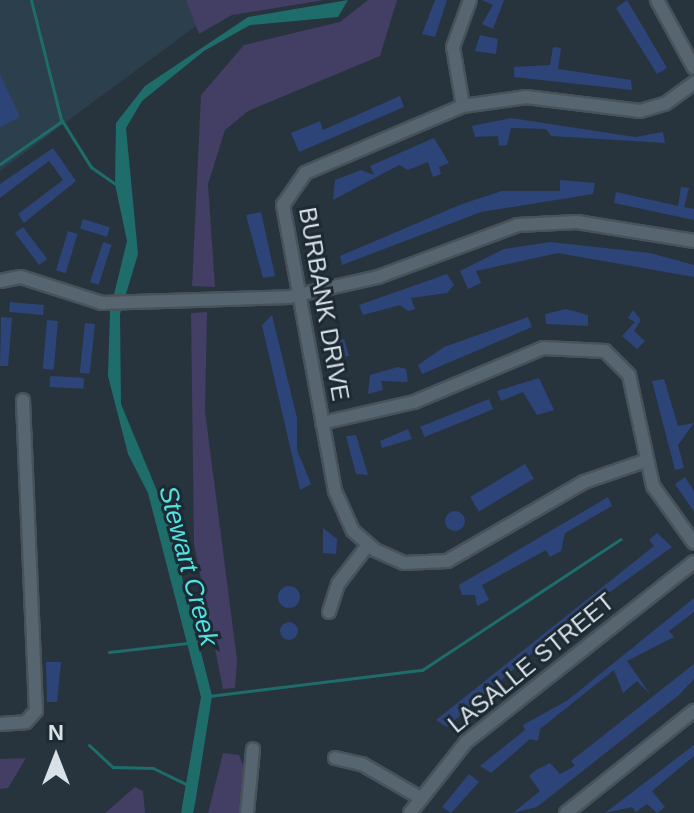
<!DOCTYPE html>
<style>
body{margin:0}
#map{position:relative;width:694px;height:813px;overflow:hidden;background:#27343d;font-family:Arial,sans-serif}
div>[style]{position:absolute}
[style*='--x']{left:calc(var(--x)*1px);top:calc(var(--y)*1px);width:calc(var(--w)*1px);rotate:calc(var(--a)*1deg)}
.built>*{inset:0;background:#2c3f4d}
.green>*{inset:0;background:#423e64}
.water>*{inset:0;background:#1e6d6b}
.stream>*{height:3px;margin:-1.5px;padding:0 1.5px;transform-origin:1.5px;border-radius:1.5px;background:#1e6d6b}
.building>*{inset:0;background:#2d4478;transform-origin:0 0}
.round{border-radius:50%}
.roads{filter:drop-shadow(2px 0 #47525b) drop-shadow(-2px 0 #47525b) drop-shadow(0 2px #47525b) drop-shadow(0 -2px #47525b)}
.minor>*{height:12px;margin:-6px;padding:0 6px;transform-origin:6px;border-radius:6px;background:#56656f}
span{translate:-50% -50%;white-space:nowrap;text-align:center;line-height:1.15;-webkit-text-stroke:6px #1d2a33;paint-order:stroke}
.street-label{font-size:24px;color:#d8e1e7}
.water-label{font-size:26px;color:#52e2df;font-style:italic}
.north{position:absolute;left:16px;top:717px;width:80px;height:80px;-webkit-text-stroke:6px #1d2a33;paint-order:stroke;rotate:0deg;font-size:22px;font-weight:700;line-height:32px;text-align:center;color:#d8e1e7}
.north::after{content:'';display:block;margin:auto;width:28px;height:36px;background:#d8e1e7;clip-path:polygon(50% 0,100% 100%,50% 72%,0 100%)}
</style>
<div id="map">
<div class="built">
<div style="clip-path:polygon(0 0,231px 0,0 171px)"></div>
</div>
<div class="green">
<div style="clip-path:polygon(186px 0,324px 0,232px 15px,199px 34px)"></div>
<div style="clip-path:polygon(368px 0,397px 0,380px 56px,248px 111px,225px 130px,208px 184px,215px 287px,192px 286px,201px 95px,244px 45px,340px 22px)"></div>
<div style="clip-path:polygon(207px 312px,205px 411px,237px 660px,235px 688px,223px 689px,194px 544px,191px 313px)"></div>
<div style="clip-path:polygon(223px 753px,239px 755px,247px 775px,239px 813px,208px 813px)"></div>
<div style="clip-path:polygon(26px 758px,8px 788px,0 789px,0 759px)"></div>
<div style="clip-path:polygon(135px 787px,143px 791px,145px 813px,105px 813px)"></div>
</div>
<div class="water">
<div style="clip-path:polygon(348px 0,338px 17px,250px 25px,204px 51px,142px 101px,126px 128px,138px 254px,120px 314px,121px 404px,165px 510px,212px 696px,195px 804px,193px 813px,181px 813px,201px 697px,148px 493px,128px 454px,108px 376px,110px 311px,127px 241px,115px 184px,116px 123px,145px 86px,248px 17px)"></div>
</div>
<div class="stream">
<div style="--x:31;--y:0;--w:123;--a:75.9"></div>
<div style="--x:61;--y:119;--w:57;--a:58"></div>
<div style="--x:91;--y:167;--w:29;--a:35"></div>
<div style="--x:0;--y:164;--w:75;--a:-34.7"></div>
<div style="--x:109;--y:652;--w:79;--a:-6.6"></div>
<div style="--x:209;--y:696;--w:215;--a:-7"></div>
<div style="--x:422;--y:670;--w:238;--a:-33.4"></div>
<div style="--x:89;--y:745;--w:33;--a:43"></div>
<div style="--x:113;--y:767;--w:40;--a:1.4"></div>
<div style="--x:153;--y:768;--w:39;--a:26"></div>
</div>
<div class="building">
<div style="clip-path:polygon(435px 0,447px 0,435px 37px,422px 34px)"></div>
<div style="clip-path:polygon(482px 0,504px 0,493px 29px,482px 24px,493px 5px)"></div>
<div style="clip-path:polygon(627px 0,667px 68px,657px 74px,616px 8px)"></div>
<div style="clip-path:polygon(480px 35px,498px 39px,496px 54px,475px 51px)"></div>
<div style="clip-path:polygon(553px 47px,561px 48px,558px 69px,631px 80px,632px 90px,514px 77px,514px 67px,550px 65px)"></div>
<div style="clip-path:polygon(0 74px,20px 117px,0 127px)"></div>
<div style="clip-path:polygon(400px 96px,404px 107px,299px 152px,291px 133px,320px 121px,323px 130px)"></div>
<div style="clip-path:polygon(511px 118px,635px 137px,663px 132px,665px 143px,551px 136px,546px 129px,511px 128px,507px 145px,499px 146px,498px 136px,475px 137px,472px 126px)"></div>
<div style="clip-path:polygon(434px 138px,449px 163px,439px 167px,441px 174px,433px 177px,428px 162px,408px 170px,399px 165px,333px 200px,335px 180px,361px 170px,374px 175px,370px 166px)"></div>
<div style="clip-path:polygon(53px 148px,76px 181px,24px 223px,18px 214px,63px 180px,49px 161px,0 198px,0 184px)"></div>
<div style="clip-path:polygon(560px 180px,595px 183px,593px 194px,481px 212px,342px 265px,340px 256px,462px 204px,502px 191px,560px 191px)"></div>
<div style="clip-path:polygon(681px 187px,689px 188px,684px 207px,694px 209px,694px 220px,614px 203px,616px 192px,678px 206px)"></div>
<div style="clip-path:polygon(261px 212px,275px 276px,263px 278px,246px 215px)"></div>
<div style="left:83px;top:219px;width:28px;height:10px;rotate:17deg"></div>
<div style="left:23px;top:227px;width:40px;height:10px;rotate:53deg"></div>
<div style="left:68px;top:231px;width:10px;height:41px;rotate:17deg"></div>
<div style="left:103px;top:242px;width:9px;height:42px;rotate:18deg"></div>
<div style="clip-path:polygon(550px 242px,650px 253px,694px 265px,694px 277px,558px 253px,476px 271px,481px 283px,468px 289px,460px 271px,504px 249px)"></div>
<div style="clip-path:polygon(447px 274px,454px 285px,447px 293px,411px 298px,415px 309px,408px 311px,400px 305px,363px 315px,359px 305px)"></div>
<div style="left:10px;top:302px;width:34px;height:10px;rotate:5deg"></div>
<div style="clip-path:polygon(566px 309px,588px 315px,588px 326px,546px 324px,545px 314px)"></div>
<div style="clip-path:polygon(633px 310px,641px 320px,634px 331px,645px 341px,637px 349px,622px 336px,635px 322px,628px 318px)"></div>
<div style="clip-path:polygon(272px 315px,297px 418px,297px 450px,311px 484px,300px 490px,262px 325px)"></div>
<div style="clip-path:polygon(1px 317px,12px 318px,8px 366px,0 366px)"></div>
<div style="clip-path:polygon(528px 317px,532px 327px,422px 374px,418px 365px,444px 347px)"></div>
<div style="left:47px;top:320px;width:11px;height:49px;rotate:5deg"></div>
<div style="left:85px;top:323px;width:10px;height:50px;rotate:6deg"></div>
<div style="clip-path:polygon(344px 339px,349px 356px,331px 358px,328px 342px)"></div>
<div style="clip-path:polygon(398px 367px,406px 369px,408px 382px,381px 381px,383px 390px,368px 394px,370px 375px)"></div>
<div style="left:50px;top:376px;width:34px;height:11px;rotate:3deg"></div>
<div style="clip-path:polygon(539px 378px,554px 410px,537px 415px,523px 392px,501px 401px,497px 391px)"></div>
<div style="clip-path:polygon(664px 379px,678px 426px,694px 423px,678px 445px,684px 468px,675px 470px,652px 381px)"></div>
<div style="left:489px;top:399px;width:11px;height:74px;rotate:68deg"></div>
<div style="clip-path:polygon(408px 429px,412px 439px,382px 448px,380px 441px)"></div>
<div style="clip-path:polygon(346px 436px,356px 435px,368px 475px,356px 474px)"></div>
<div style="left:525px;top:464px;width:17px;height:64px;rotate:59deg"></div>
<div style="clip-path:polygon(685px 477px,694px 491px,694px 512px,675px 484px)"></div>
<div style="clip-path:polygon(608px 497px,612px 506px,565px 533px,561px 551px,550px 557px,546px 550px,482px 585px,489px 600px,477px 606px,475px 595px,462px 595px,459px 585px)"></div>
<div class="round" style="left:445px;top:511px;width:20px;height:20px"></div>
<div style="clip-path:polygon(323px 528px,337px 539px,336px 554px,323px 553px)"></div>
<div style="clip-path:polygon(657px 533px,672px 547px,566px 624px,447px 727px,436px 720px,654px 546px,649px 540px)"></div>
<div class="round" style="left:278px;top:586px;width:22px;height:22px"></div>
<div style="clip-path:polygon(694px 598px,694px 612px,669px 631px,674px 637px,627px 661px,650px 694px,637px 681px,623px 693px,614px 670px,540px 729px,538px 741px,530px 739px,491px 773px,480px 766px,525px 730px,523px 725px,568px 700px)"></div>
<div class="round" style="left:280px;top:622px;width:18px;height:18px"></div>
<div style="clip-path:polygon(46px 662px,61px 662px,57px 702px,47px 702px)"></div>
<div style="clip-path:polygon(694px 664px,694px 679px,679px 695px,537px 807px,513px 813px,540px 791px,529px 776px,536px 770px,550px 763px,560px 774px,575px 766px,571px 761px)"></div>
<div style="clip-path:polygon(694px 745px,694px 756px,652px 791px,665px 807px,657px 813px,647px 804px,636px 812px,632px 807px,605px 813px)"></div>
<div style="clip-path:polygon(469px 774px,479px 782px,451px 813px,442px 807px)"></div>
</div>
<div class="roads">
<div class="minor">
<div style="--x:657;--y:0;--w:77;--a:61.4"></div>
<div style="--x:463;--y:106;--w:60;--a:-99.6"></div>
<div style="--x:453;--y:47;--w:50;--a:-70.1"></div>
<div style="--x:0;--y:281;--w:21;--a:-11"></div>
<div style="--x:21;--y:277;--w:85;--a:17.8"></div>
<div style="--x:102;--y:303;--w:187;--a:-1.8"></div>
<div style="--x:289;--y:297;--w:91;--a:-12.7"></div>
<div style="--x:378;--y:277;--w:149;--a:-20.4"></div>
<div style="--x:518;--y:225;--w:59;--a:-2.9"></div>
<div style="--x:577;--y:222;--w:119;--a:9.2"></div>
<div style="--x:322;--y:423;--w:94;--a:-12.9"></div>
<div style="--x:414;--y:402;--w:140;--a:-22.7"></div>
<div style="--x:543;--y:348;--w:62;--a:2.8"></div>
<div style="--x:605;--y:351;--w:34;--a:45"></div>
<div style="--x:629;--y:375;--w:114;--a:77.8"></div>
<div style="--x:653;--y:486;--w:70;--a:54.3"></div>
<div style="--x:645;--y:461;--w:65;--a:161"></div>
<div style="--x:584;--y:482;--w:158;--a:150"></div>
<div style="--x:447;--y:561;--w:43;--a:177.3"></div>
<div style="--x:404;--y:563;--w:32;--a:-156"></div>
<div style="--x:375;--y:550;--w:29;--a:-139"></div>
<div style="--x:353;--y:531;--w:44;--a:-114.2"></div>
<div style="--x:335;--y:491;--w:291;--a:-100.3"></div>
<div style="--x:283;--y:205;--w:39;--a:-55"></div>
<div style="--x:305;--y:173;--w:172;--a:-23"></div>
<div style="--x:463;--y:106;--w:64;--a:-8.1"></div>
<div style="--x:526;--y:97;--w:115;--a:7"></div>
<div style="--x:640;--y:111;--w:26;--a:-16"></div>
<div style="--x:665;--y:104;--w:36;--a:-36"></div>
<div style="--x:329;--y:612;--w:29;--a:-72"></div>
<div style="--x:338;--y:584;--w:49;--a:-52.4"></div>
<div style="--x:0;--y:724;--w:26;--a:-4"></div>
<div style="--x:26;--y:722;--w:15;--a:-48"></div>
<div style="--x:36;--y:711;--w:311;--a:-92.4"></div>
<div style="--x:335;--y:758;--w:28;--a:13"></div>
<div style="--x:362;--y:764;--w:66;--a:30.1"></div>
<div style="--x:247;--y:813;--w:64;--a:-84.6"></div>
<div style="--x:410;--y:813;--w:90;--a:-51.7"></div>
<div style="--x:466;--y:742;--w:290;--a:-38.3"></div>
<div style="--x:566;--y:813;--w:164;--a:-38.6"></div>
</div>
</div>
<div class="street-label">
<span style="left:324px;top:304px;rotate:80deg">BURBANK DRIVE</span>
<span style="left:531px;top:663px;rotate:-39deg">LASALLE STREET</span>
</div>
<div class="water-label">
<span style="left:188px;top:566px;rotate:75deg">Stewart Creek</span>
</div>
<div class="north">N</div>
</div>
